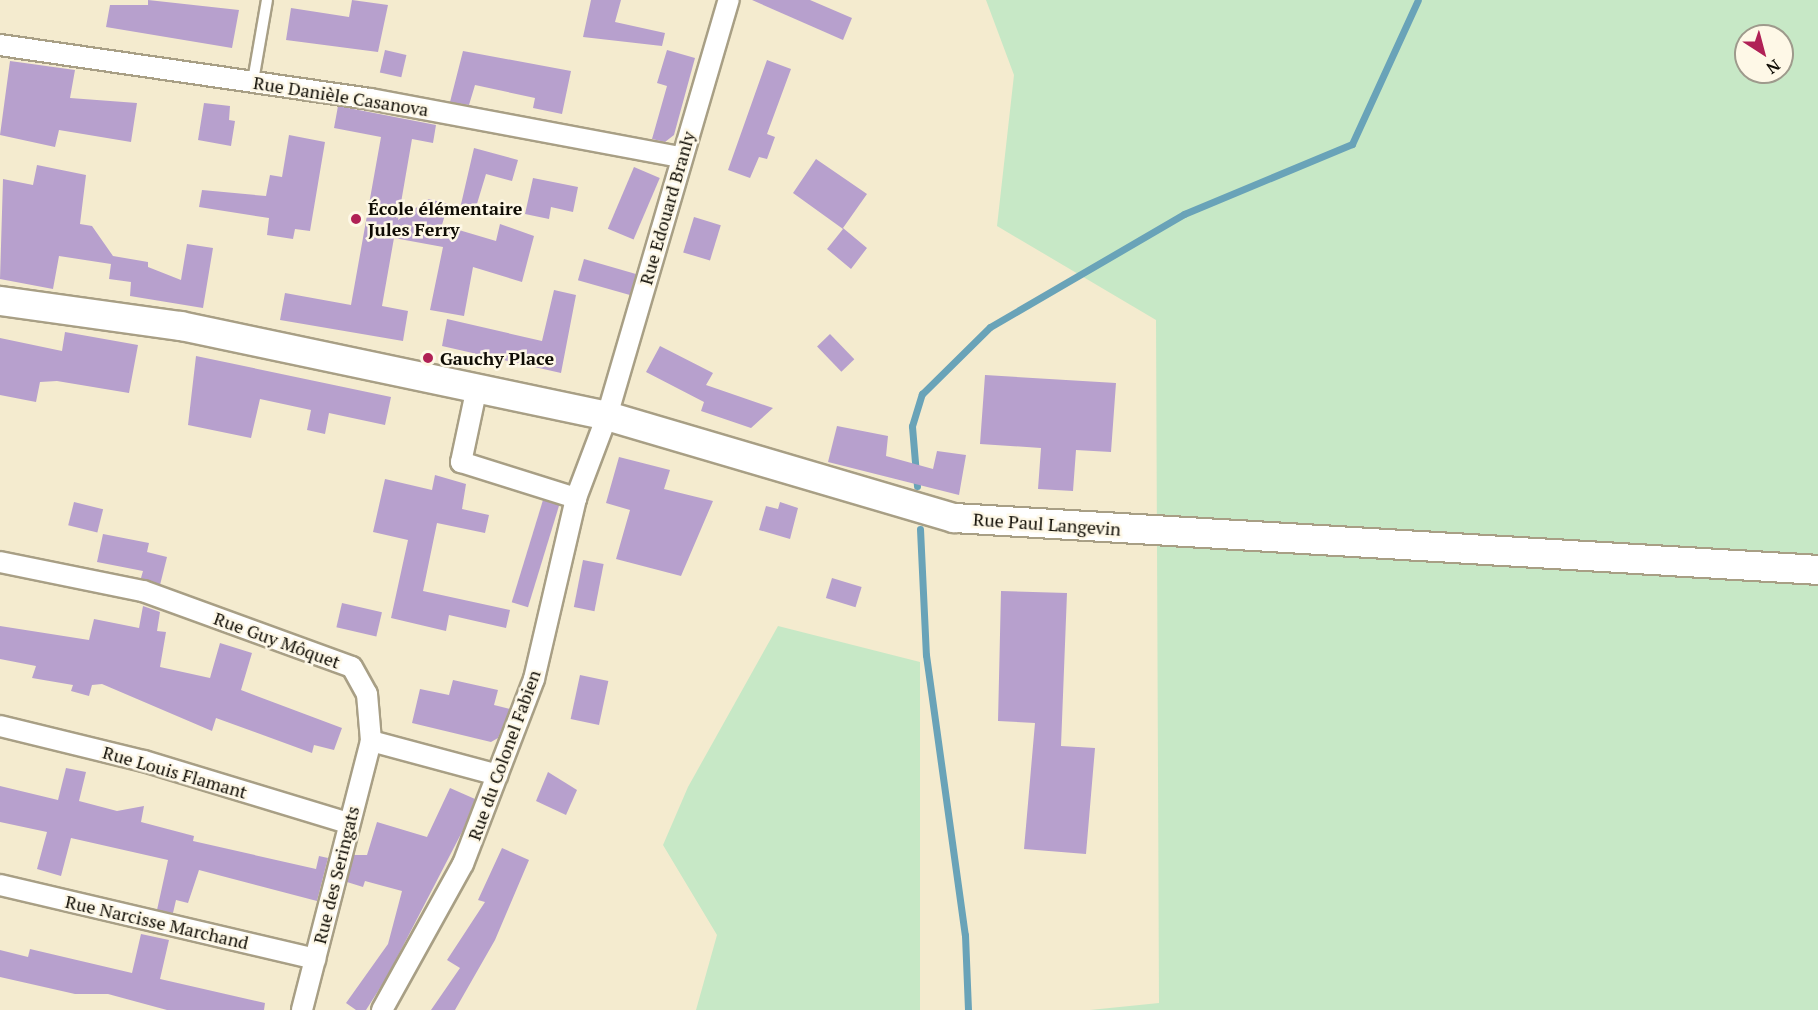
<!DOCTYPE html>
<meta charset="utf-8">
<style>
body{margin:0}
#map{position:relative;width:1818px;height:1010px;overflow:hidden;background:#f4ebcf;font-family:"PT Serif",serif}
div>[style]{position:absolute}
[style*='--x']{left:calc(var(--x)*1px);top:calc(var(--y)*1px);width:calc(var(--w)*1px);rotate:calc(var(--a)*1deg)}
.green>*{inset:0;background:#c7e8c6}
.stream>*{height:7px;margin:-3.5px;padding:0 3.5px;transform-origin:3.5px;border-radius:3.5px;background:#69a3b8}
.building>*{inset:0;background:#b7a0cd;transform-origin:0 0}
.roads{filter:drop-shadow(2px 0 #a89f85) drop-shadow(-2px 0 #a89f85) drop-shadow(0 2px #a89f85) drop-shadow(0 -2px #a89f85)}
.lane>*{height:10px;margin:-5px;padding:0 5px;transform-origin:5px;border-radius:5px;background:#fff}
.street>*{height:20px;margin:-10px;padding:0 10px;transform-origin:10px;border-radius:10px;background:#fff}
.secondary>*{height:28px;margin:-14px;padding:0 14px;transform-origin:14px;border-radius:14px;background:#fff}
.dots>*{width:16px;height:16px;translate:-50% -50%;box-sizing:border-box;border:3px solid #fef8e7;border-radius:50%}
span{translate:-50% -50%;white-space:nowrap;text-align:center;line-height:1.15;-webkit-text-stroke:5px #fef8e7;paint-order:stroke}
.street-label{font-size:18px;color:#0f0c04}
.poi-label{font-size:18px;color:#0f0c04;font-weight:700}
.left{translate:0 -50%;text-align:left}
.north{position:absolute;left:1734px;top:24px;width:60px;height:60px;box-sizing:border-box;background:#fef8e7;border:2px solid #9e9a8c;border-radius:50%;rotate:144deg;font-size:16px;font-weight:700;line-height:24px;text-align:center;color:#0f0c04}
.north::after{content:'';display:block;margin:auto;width:21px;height:27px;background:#b02156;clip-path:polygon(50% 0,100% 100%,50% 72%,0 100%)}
</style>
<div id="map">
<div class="green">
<div style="clip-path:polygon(evenodd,986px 0,1818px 0,1818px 1010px,1090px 1010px,1159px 1003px,1156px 320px,997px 226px,1014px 75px,986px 0,1746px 36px,1782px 36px,1782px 72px,1746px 72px,1746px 36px)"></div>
<div style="clip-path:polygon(778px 626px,920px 662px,920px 1010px,696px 1010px,717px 935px,663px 845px,688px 787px)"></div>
</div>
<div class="stream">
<div style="--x:917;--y:486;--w:60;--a:-94.8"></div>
<div style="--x:912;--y:426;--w:34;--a:-73"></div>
<div style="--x:922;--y:394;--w:95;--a:-44.6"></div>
<div style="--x:990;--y:327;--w:225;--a:-30.2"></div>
<div style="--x:1184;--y:214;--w:182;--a:-22.6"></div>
<div style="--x:1352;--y:144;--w:158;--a:-65.4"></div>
<div style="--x:920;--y:529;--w:126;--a:87.3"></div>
<div style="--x:926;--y:655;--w:283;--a:82.1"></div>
<div style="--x:965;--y:935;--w:75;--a:87.7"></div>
</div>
<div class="building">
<div style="clip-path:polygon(148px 0,239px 10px,232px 48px,106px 27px,110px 5px,148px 5px)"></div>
<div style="clip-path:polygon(352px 0,388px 5px,378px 52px,286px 40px,291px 8px,349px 17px)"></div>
<div style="clip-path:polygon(591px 0,621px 0,615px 22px,665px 33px,662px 46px,583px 37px)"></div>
<div style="clip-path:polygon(752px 0,810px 0,852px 18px,843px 40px)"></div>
<div style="left:385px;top:50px;width:22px;height:23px;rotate:13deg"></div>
<div style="clip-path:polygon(667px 50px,695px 58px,674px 135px,665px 142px,652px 139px,667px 86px,657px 83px)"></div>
<div style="clip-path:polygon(463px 51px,571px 71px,562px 114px,533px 108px,535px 98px,475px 85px,469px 105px,450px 102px)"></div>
<div style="clip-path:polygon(767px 60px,791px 69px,767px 134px,775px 137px,767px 159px,759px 157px,750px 178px,728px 170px)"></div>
<div style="clip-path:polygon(10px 61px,75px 70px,70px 98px,137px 103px,131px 142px,59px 130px,55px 147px,0 135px)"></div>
<div style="clip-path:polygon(204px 103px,230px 106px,229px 120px,235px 121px,231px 146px,198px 140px)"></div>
<div style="clip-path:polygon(338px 106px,436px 125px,433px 143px,412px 139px,398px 220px,429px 199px,448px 204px,442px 225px,496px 241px,500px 224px,534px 236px,522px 282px,473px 267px,464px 316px,430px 310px,443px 247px,394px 238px,382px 306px,408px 311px,403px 341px,280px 320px,285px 293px,351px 305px,381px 137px,334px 128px)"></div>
<div style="clip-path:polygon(289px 135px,325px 142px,310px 231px,295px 229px,293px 239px,267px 235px,269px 218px,199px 207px,202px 190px,266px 196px,270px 175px,282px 177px)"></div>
<div style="clip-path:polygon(474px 148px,518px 160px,512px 181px,486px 174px,473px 217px,459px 213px)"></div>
<div style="clip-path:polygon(816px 159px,867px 194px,843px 228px,867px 248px,851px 269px,827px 249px,843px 229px,793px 193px)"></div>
<div style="clip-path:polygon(37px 165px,86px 175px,80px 224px,92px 226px,113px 256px,148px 262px,148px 267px,181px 280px,187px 244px,213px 248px,203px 308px,130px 296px,131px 282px,109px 279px,111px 264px,59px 256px,53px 289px,0 279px,3px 179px,33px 185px)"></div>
<div style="left:634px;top:167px;width:28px;height:67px;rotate:23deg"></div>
<div style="clip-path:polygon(533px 178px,578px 187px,573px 212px,551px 207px,549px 219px,525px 214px)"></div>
<div style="left:694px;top:217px;width:28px;height:37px;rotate:17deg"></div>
<div style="left:584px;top:259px;width:54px;height:22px;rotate:16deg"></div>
<div style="clip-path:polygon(554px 290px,576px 295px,561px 373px,442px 346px,447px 319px,542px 341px)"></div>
<div style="clip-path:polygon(65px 332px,138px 345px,129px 393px,57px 381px,40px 382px,36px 402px,0 395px,0 338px,62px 351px)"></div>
<div style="left:830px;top:334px;width:35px;height:18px;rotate:46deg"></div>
<div style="clip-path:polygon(660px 346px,713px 373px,706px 385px,773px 408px,751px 428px,701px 411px,704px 402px,646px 372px)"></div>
<div style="clip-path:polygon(196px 356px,391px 397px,385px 425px,329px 413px,325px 434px,307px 430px,311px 410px,260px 399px,251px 438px,188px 425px)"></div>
<div style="clip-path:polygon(985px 375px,1116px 383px,1111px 452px,1076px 450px,1073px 491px,1038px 489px,1041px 448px,980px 444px)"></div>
<div style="clip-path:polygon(837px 426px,888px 436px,886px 456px,933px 469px,937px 451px,966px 455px,959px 495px,828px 462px)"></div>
<div style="clip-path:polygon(619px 457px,670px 470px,664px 489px,713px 501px,681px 576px,616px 559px,630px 510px,606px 503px)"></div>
<div style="clip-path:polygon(435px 475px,466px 484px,462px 509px,489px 515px,485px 533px,437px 523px,423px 591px,510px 610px,506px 628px,449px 615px,446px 631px,391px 618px,408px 540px,373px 532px,385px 479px,432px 490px)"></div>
<div style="left:543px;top:500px;width:17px;height:107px;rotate:17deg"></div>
<div style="left:74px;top:502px;width:30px;height:24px;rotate:14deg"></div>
<div style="clip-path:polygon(780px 502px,798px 508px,790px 539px,759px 530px,766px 506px,778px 509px)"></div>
<div style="clip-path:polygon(103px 534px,149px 543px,147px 552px,167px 557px,160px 585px,141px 578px,143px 571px,97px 562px)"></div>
<div style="left:583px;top:560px;width:21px;height:48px;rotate:11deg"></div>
<div style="left:832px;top:578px;width:31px;height:21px;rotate:17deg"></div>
<div style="clip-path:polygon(1001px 591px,1067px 593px,1061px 746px,1095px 748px,1086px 854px,1024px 849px,1035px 723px,998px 721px)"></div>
<div style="left:342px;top:603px;width:41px;height:25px;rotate:13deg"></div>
<div style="clip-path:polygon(143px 606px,160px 612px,157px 631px,166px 632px,160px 667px,210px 678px,220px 643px,252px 653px,241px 690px,342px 728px,334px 750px,314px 745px,312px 753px,216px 718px,212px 731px,102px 684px,92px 685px,89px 696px,71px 691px,73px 685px,32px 678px,36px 666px,0 659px,0 626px,89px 640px,94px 619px,139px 628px)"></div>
<div style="left:580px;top:675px;width:29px;height:45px;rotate:12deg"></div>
<div style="clip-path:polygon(453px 680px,498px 690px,494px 705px,510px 709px,498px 738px,491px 742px,412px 723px,420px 689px,449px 695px)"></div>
<div style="clip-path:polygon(66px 768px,86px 772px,79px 801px,117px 811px,144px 806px,141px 822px,194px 836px,193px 841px,316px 869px,319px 856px,328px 858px,317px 901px,199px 870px,188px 903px,176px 900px,173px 913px,157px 910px,168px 860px,71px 838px,61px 876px,37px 869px,47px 832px,0 822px,0 786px,58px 800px)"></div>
<div style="clip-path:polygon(548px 772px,577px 790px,566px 815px,536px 801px)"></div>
<div style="clip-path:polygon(450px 788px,475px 799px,463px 830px,387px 977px,366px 1010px,356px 1010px,346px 1003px,388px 944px,402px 891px,365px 881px,363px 887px,347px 882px,354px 855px,367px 855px,377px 822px,427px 837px)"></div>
<div style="clip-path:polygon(502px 848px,529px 860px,495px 940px,455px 1010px,431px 1010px,460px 968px,447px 960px,485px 902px,478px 900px)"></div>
<div style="clip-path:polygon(141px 934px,169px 940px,160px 979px,265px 1003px,264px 1010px,167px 1010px,108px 994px,75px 994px,0 977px,0 950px,28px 957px,30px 949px,132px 973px)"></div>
</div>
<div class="roads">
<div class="lane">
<div style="--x:253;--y:81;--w:82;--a:-80.2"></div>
</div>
<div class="street">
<div style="--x:0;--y:45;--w:374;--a:8.3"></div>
<div style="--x:370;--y:99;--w:316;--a:10.6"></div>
<div style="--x:477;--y:387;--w:77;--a:102"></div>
<div style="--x:461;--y:462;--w:121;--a:17.4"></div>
<div style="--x:0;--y:562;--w:146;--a:11.5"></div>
<div style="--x:143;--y:591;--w:222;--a:20"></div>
<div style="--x:352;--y:667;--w:31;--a:61"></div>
<div style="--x:367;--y:694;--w:47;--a:85.1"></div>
<div style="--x:371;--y:741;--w:278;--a:104.4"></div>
<div style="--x:0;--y:726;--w:148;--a:13.7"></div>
<div style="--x:144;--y:761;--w:213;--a:16.9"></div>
<div style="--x:371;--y:741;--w:131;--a:15"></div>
<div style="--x:0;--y:885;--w:324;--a:13.2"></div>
<div style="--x:382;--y:1010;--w:167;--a:-61"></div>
<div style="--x:463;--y:864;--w:198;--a:-69"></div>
<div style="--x:534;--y:679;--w:186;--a:-76.9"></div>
<div style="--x:576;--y:498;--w:88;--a:-69.3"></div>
<div style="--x:607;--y:416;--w:434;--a:-73.7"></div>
</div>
<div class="secondary">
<div style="--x:0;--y:301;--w:183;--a:7.9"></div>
<div style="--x:181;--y:326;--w:435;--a:11.9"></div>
<div style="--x:607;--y:416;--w:362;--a:16.4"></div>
<div style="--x:954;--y:518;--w:866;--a:3.44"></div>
</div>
</div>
<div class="dots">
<div style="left:356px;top:219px;background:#b02156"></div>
<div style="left:428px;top:358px;background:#b02156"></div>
</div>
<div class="street-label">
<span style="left:341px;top:96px;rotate:9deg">Rue Danièle Casanova</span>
<span style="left:667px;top:208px;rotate:-74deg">Rue Edouard Branly</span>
<span style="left:1047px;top:524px;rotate:4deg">Rue Paul Langevin</span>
<span style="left:277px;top:640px;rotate:20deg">Rue Guy Môquet</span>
<span style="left:504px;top:755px;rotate:-70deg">Rue du Colonel Fabien</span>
<span style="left:175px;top:772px;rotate:16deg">Rue Louis Flamant</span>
<span style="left:336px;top:875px;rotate:-76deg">Rue des Seringats</span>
<span style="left:157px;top:922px;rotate:13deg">Rue Narcisse Marchand</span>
</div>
<div class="poi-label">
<span class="left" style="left:368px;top:219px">École élémentaire<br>Jules Ferry</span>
<span class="left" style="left:440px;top:358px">Gauchy Place</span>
</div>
<div class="north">N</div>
</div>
